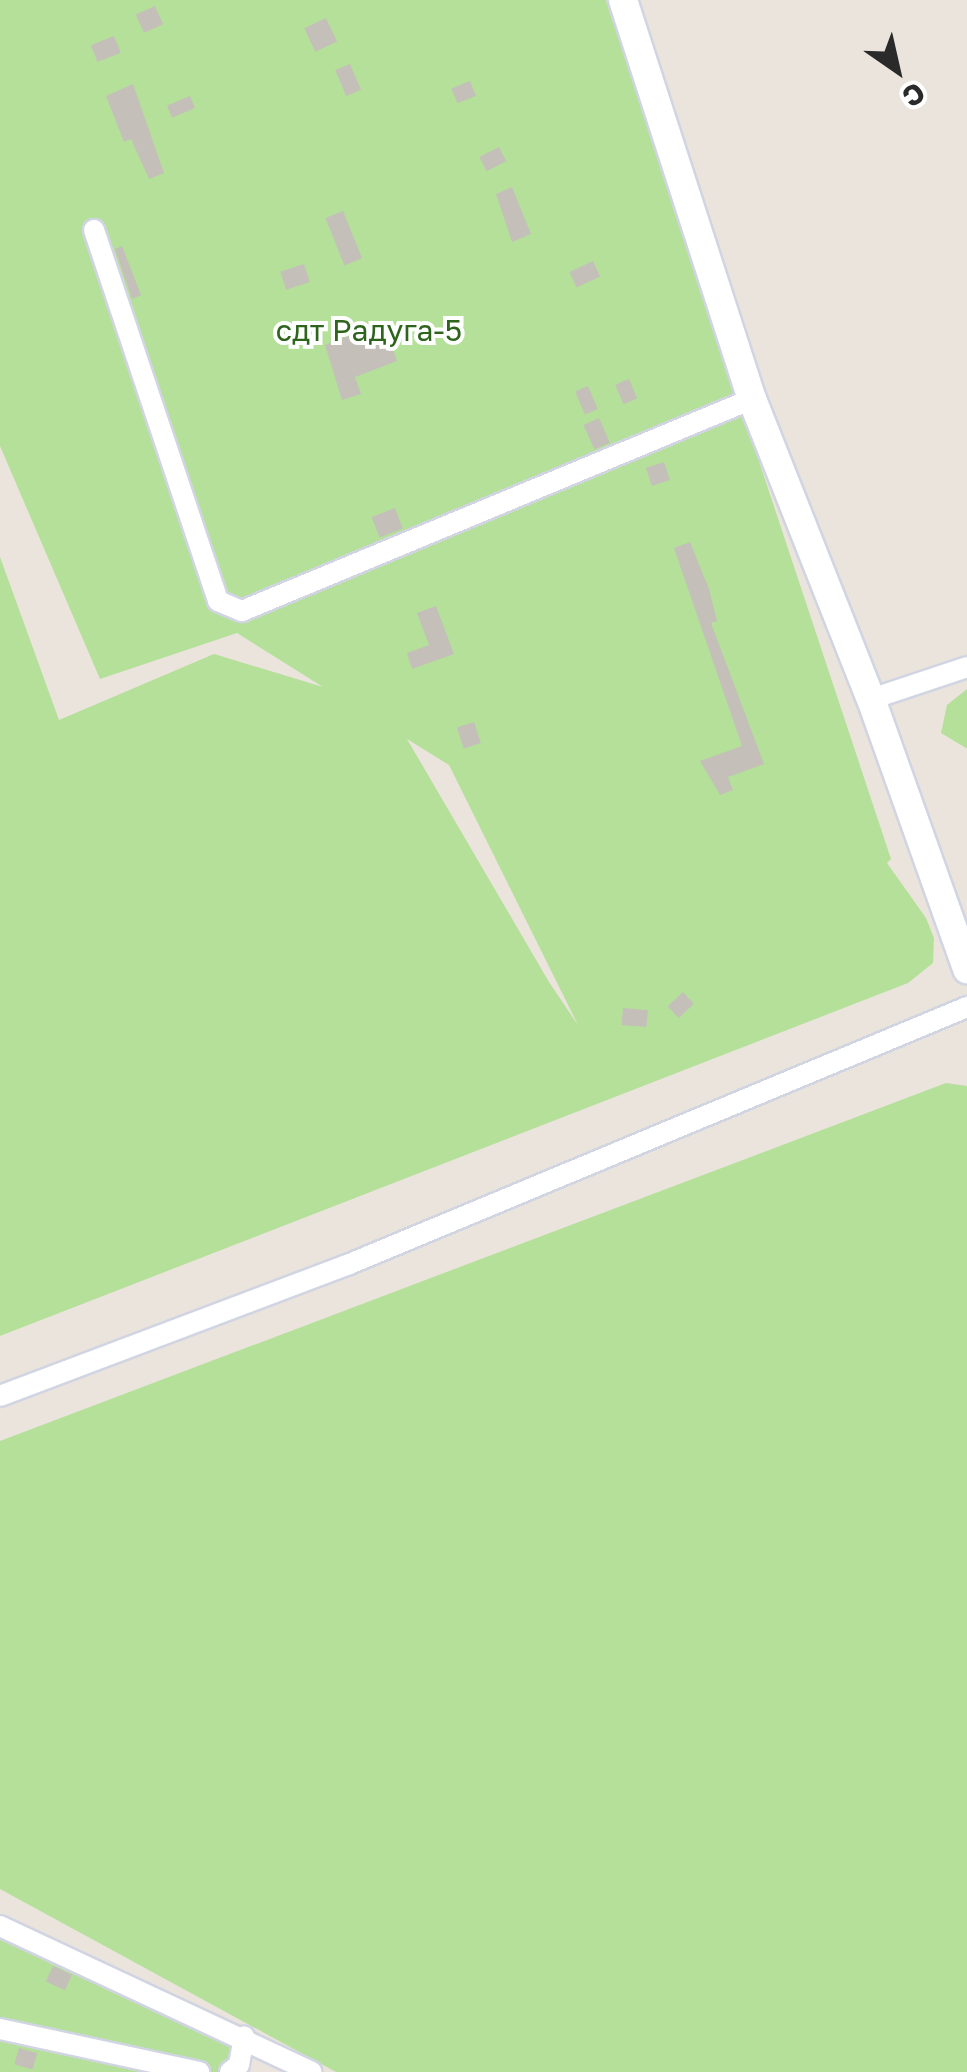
<!DOCTYPE html>
<meta charset="utf-8">
<style>
body{margin:0}
#map{position:relative;width:967px;height:2072px;overflow:hidden;background:#ebe4dc;font-family:"Golos Text",sans-serif}
div>[style]{position:absolute}
[style*='--x']{left:calc(var(--x)*1px);top:calc(var(--y)*1px);width:calc(var(--w)*1px);rotate:calc(var(--a)*1deg)}
.green>*{inset:0;background:#b4e09a}
.building>*{inset:0;background:#c4bfb8;transform-origin:0 0}
.roads{filter:drop-shadow(2px 0 #d1d5e2) drop-shadow(-2px 0 #d1d5e2) drop-shadow(0 2px #d1d5e2) drop-shadow(0 -2px #d1d5e2)}
.street>*{height:20px;margin:-10px;padding:0 10px;transform-origin:10px;border-radius:10px;background:#fff}
.secondary>*{height:28px;margin:-14px;padding:0 14px;transform-origin:14px;border-radius:14px;background:#fff}
span{translate:-50% -50%;white-space:nowrap;text-align:center;line-height:1.15;-webkit-text-stroke:8px #fff;paint-order:stroke}
.park-label{font-size:30px;color:#2e641c}
.north{position:absolute;left:847px;top:20px;width:100px;height:100px;-webkit-text-stroke:8px #fff;paint-order:stroke;rotate:146deg;font-size:28px;font-weight:700;line-height:40px;text-align:center;color:#2a2a2a}
.north::after{content:'';display:block;margin:auto;width:35px;height:45px;background:#2a2a2a;clip-path:polygon(50% 0,100% 100%,50% 72%,0 100%)}
</style>
<div id="map">
<div class="green">
<div style="clip-path:polygon(evenodd,0 0,606px 0,891px 859px,887px 863px,926px 918px,934px 938px,933px 963px,908px 983px,0 1336px,0 557px,59px 720px,214px 654px,323px 687px,237px 633px,100px 679px,0 446px,0 0,407px 739px,449px 765px,578px 1025px,549px 982px,407px 739px)"></div>
<div style="clip-path:polygon(967px 689px,967px 748px,966px 748px,941px 733px,947px 705px)"></div>
<div style="clip-path:polygon(946px 1083px,967px 1086px,967px 2072px,336px 2072px,0 1889px,0 1441px)"></div>
<div style="clip-path:polygon(0 1936px,241px 2041px,243px 2072px,0 2072px)"></div>
</div>
<div class="building">
<div style="left:155px;top:6px;width:20px;height:21px;rotate:66deg"></div>
<div style="left:326px;top:18px;width:26px;height:24px;rotate:65deg"></div>
<div style="left:114px;top:36px;width:18px;height:25px;rotate:68deg"></div>
<div style="left:350px;top:64px;width:28px;height:16px;rotate:67deg"></div>
<div style="left:470px;top:81px;width:16px;height:20px;rotate:68deg"></div>
<div style="clip-path:polygon(133px 84px,164px 173px,149px 179px,131px 139px,124px 142px,106px 96px)"></div>
<div style="left:190px;top:96px;width:13px;height:25px;rotate:67deg"></div>
<div style="left:499px;top:147px;width:16px;height:22px;rotate:63deg"></div>
<div style="clip-path:polygon(512px 187px,531px 234px,512px 242px,496px 194px)"></div>
<div style="left:343px;top:211px;width:51px;height:19px;rotate:68deg"></div>
<div style="clip-path:polygon(122px 246px,141px 295px,132px 299px,115px 249px)"></div>
<div style="left:593px;top:261px;width:17px;height:26px;rotate:65deg"></div>
<div style="left:304px;top:264px;width:19px;height:25px;rotate:72deg"></div>
<div style="clip-path:polygon(383px 322px,397px 361px,355px 377px,361px 394px,342px 400px,325px 345px)"></div>
<div style="left:629px;top:379px;width:21px;height:15px;rotate:67deg"></div>
<div style="left:588px;top:386px;width:25px;height:14px;rotate:67deg"></div>
<div style="left:599px;top:418px;width:27px;height:17px;rotate:66deg"></div>
<div style="left:664px;top:462px;width:19px;height:19px;rotate:72deg"></div>
<div style="left:395px;top:508px;width:22px;height:25px;rotate:69deg"></div>
<div style="clip-path:polygon(690px 542px,709px 589px,717px 621px,711px 623px,764px 764px,728px 777px,733px 790px,720px 795px,700px 761px,742px 746px,674px 548px)"></div>
<div style="clip-path:polygon(436px 606px,454px 654px,412px 669px,407px 653px,429px 645px,417px 613px)"></div>
<div style="left:474px;top:722px;width:22px;height:18px;rotate:72deg"></div>
<div style="left:683px;top:992px;width:16px;height:21px;rotate:47deg"></div>
<div style="left:623px;top:1008px;width:25px;height:17px;rotate:5deg"></div>
<div style="left:53px;top:1966px;width:21px;height:17px;rotate:25deg"></div>
<div style="left:19px;top:2048px;width:19px;height:17px;rotate:16deg"></div>
</div>
<div class="roads">
<div class="street">
<div style="--x:94;--y:230;--w:391;--a:71.5"></div>
<div style="--x:218;--y:601;--w:26;--a:23"></div>
<div style="--x:242;--y:611;--w:552;--a:-22.57"></div>
<div style="--x:871;--y:699;--w:101;--a:-18.4"></div>
<div style="--x:0;--y:1396;--w:371;--a:-20.7"></div>
<div style="--x:347;--y:1265;--w:672;--a:-22.59"></div>
<div style="--x:0;--y:1926;--w:344;--a:25.1"></div>
<div style="--x:0;--y:2029;--w:204;--a:12.2"></div>
<div style="--x:230;--y:2072;--w:11;--a:-38"></div>
<div style="--x:239;--y:2065;--w:29;--a:-80"></div>
</div>
<div class="secondary">
<div style="--x:623;--y:0;--w:419;--a:72.1"></div>
<div style="--x:752;--y:399;--w:323;--a:68.4"></div>
<div style="--x:871;--y:699;--w:287;--a:70.4"></div>
</div>
</div>
<div class="park-label">
<span style="left:369px;top:330px">сдт Радуга-5</span>
</div>
<div class="north">С</div>
</div>
